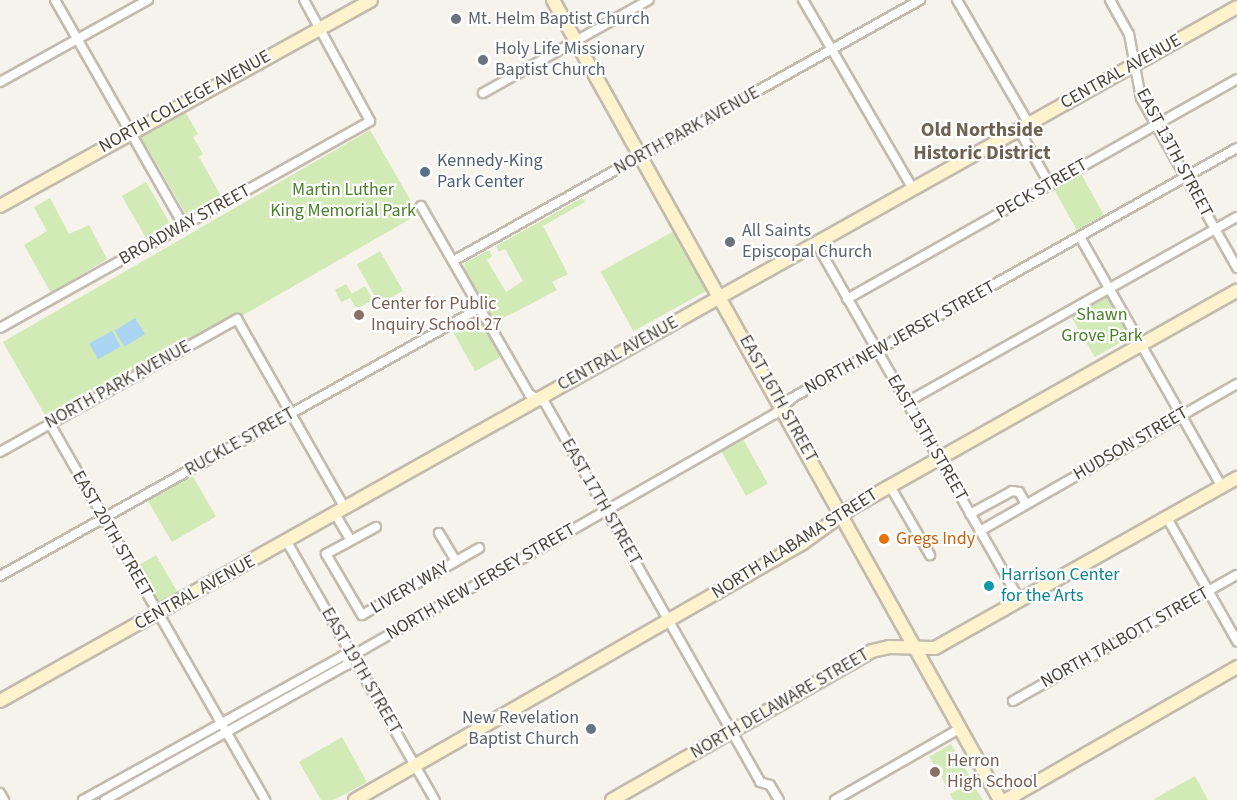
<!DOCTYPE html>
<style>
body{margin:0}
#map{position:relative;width:1237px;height:800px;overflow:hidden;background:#f6f3ec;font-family:"Source Sans 3",sans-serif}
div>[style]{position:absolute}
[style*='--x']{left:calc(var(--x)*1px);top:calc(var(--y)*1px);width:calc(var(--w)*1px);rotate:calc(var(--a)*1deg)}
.green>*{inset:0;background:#d2eab5;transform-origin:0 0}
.water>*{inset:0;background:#a9d4f2;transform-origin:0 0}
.roads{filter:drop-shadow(2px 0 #c2bbae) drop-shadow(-2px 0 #c2bbae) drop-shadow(0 2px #c2bbae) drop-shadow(0 -2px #c2bbae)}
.minor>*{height:8px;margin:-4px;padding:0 4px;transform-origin:4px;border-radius:4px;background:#fff}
.secondary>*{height:12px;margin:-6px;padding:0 6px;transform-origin:6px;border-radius:6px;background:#fff3cd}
.dots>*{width:16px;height:16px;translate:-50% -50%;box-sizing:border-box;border:3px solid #fff;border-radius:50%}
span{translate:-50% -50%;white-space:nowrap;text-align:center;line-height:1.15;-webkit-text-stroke:4.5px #fff;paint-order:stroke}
.worship-label{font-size:18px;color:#5b616d}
.left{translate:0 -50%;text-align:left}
.right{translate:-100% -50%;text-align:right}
.street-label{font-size:18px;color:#4b4439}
.service-label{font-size:18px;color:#4e5e75}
.park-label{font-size:18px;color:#4a7f2a}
.education-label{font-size:18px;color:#785e54}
.food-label{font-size:18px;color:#c56008}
.culture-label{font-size:18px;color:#0d838f}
.neighbourhood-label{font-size:20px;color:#6e6250;font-weight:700}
</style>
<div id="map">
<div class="green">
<div style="clip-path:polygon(185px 111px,198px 134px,193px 137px,203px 154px,199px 157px,221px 196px,187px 216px,141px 137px)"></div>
<div style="left:370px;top:130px;width:97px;height:424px;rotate:60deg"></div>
<div style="left:1080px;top:172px;width:49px;height:31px;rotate:61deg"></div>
<div style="left:146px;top:182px;width:48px;height:28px;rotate:60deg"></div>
<div style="clip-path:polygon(50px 198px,69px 234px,89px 225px,107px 259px,51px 293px,24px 245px,47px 231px,34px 207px)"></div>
<div style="clip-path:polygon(582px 198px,585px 202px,543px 226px,568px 274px,552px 282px,557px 290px,494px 323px,464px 270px,465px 263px,489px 250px,492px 256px,487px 260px,506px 292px,523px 281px,505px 249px,499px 252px,496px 246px)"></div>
<div style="left:674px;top:231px;width:68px;height:84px;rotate:61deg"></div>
<div style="left:380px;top:251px;width:46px;height:27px;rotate:60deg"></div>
<div style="clip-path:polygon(346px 284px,352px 294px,365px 286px,373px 300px,356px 309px,350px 298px,341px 302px,335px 290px)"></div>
<div style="left:1109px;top:296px;width:46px;height:43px;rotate:60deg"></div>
<div style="left:478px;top:317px;width:46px;height:29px;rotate:61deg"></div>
<div style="left:743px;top:439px;width:51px;height:25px;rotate:61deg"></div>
<div style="left:192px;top:475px;width:48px;height:51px;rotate:60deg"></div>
<div style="left:156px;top:555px;width:43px;height:22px;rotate:60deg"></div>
<div style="clip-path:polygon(342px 737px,367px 782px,334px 800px,321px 800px,299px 762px)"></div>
<div style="left:951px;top:744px;width:36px;height:25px;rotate:60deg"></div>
<div style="clip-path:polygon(1195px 776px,1208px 800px,1155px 800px,1154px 799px)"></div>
<div style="clip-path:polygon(971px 782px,983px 800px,953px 800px,950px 794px)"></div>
</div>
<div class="water">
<div style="left:135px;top:318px;width:19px;height:24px;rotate:58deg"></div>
<div style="left:112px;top:331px;width:18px;height:26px;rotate:61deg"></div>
</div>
<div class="roads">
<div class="minor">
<div style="--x:55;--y:0;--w:260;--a:60.3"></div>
<div style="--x:803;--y:0;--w:219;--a:59.8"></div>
<div style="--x:957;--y:0;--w:143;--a:59.9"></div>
<div style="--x:1110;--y:0;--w:39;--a:61"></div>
<div style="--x:1129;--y:34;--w:65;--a:79.4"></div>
<div style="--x:1141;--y:98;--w:195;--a:60.5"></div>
<div style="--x:0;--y:82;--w:169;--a:-29"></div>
<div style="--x:483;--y:93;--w:190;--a:-29.3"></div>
<div style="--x:1019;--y:130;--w:63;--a:60.6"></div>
<div style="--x:421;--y:206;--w:217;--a:60.1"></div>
<div style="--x:529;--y:394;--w:18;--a:29"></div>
<div style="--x:545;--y:403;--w:436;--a:60.4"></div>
<div style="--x:760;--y:782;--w:10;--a:17"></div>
<div style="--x:770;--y:785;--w:17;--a:59"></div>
<div style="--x:1080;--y:237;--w:288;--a:60.4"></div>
<div style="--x:816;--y:243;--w:411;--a:60.3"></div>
<div style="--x:453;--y:261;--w:535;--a:-29.2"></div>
<div style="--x:847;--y:299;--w:448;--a:-29.4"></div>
<div style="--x:0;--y:328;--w:424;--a:-29.2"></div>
<div style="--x:370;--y:121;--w:138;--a:-118.6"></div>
<div style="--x:907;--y:402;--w:378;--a:-29.3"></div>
<div style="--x:50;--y:424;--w:433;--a:60.2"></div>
<div style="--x:0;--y:452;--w:272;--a:-29.3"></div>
<div style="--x:237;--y:319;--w:218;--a:60.3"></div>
<div style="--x:890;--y:486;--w:80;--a:59.9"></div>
<div style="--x:335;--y:514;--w:29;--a:59"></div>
<div style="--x:970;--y:514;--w:48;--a:-28.7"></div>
<div style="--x:1012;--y:491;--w:7;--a:8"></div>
<div style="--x:1019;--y:492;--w:14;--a:60"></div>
<div style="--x:1167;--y:518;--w:142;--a:60.4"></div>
<div style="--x:376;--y:527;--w:57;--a:151.6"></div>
<div style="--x:326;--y:554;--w:71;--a:59.5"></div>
<div style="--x:362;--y:615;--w:135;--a:-29.8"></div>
<div style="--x:980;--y:531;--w:296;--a:-29.8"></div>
<div style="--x:439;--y:533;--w:33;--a:59"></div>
<div style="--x:287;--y:542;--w:297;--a:60.2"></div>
<div style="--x:0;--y:576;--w:550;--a:-29.18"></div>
<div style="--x:1013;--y:701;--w:257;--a:-29.4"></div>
<div style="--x:0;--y:793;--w:8;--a:60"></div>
<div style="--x:83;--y:800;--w:297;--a:-29"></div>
<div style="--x:343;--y:656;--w:9;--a:0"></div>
<div style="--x:352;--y:656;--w:487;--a:-29.8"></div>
<div style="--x:775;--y:414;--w:23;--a:-43"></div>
<div style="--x:792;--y:398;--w:510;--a:-29.33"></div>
<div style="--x:105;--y:800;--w:277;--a:-29.2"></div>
<div style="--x:347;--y:665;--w:7;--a:-82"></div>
<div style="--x:835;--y:800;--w:143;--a:-29.8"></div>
</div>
<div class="secondary">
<div style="--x:553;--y:0;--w:916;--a:60.81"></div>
<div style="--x:0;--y:206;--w:424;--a:-29"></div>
<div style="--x:0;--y:701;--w:1418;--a:-29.29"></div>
<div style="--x:355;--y:800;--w:516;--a:-29.84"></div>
<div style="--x:803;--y:543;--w:62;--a:-35.8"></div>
<div style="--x:853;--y:507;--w:441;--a:-29.4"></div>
<div style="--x:612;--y:800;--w:300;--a:-29.8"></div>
<div style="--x:872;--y:651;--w:17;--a:-13"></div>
<div style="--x:889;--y:647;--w:46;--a:1.2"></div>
<div style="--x:935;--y:648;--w:347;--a:-29.4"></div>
<div style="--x:1006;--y:800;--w:267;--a:-29.9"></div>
</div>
</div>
<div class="dots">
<div style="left:456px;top:19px;background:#6b7280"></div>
<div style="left:483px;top:60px;background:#6b7280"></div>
<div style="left:425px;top:172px;background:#5c6f8a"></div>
<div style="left:730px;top:242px;background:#6b7280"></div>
<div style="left:359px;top:315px;background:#8d6e63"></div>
<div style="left:884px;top:539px;background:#e8710a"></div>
<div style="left:989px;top:586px;background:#0f9aa8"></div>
<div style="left:591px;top:729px;background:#6b7280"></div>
<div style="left:935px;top:772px;background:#8d6e63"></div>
</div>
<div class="worship-label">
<span class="left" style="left:468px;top:19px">Mt. Helm Baptist Church</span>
<span class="left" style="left:495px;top:60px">Holy Life Missionary<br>Baptist Church</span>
<span class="left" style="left:742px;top:242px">All Saints<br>Episcopal Church</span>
<span class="right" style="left:579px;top:729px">New Revelation<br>Baptist Church</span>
</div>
<div class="street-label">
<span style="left:1121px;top:72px;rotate:-29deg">CENTRAL AVENUE</span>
<span style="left:185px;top:102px;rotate:-29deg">NORTH COLLEGE AVENUE</span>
<span style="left:687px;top:131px;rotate:-29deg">NORTH PARK AVENUE</span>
<span style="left:1174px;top:153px;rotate:62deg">EAST 13TH STREET</span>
<span style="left:1042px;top:189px;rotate:-30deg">PECK STREET</span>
<span style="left:185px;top:225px;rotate:-29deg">BROADWAY STREET</span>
<span style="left:900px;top:338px;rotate:-29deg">NORTH NEW JERSEY STREET</span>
<span style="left:618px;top:354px;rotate:-29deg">CENTRAL AVENUE</span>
<span style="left:118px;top:385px;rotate:-29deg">NORTH PARK AVENUE</span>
<span style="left:778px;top:399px;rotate:61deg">EAST 16TH STREET</span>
<span style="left:927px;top:438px;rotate:60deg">EAST 15TH STREET</span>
<span style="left:240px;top:442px;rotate:-29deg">RUCKLE STREET</span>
<span style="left:1131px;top:444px;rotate:-30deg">HUDSON STREET</span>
<span style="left:601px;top:502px;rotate:60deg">EAST 17TH STREET</span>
<span style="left:112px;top:534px;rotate:60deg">EAST 20TH STREET</span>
<span style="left:795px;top:544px;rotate:-32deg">NORTH ALABAMA STREET</span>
<span style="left:481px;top:582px;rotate:-30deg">NORTH NEW JERSEY STREET</span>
<span style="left:410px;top:588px;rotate:-30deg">LIVERY WAY</span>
<span style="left:195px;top:593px;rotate:-29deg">CENTRAL AVENUE</span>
<span style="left:1125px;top:638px;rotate:-29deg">NORTH TALBOTT STREET</span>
<span style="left:361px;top:671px;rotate:60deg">EAST 19TH STREET</span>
<span style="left:780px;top:704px;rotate:-30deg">NORTH DELAWARE STREET</span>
</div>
<div class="service-label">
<span class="left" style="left:437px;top:172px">Kennedy-King<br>Park Center</span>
</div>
<div class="park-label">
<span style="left:343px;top:201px">Martin Luther<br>King Memorial Park</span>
<span style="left:1102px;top:326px">Shawn<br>Grove Park</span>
</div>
<div class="education-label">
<span class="left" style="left:371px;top:315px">Center for Public<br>Inquiry School 27</span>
<span class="left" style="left:947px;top:772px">Herron<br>High School</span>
</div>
<div class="food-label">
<span class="left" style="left:896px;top:539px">Gregs Indy</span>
</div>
<div class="culture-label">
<span class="left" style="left:1001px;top:586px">Harrison Center<br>for the Arts</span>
</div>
<div class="neighbourhood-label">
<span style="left:982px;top:142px">Old Northside<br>Historic District</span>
</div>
</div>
